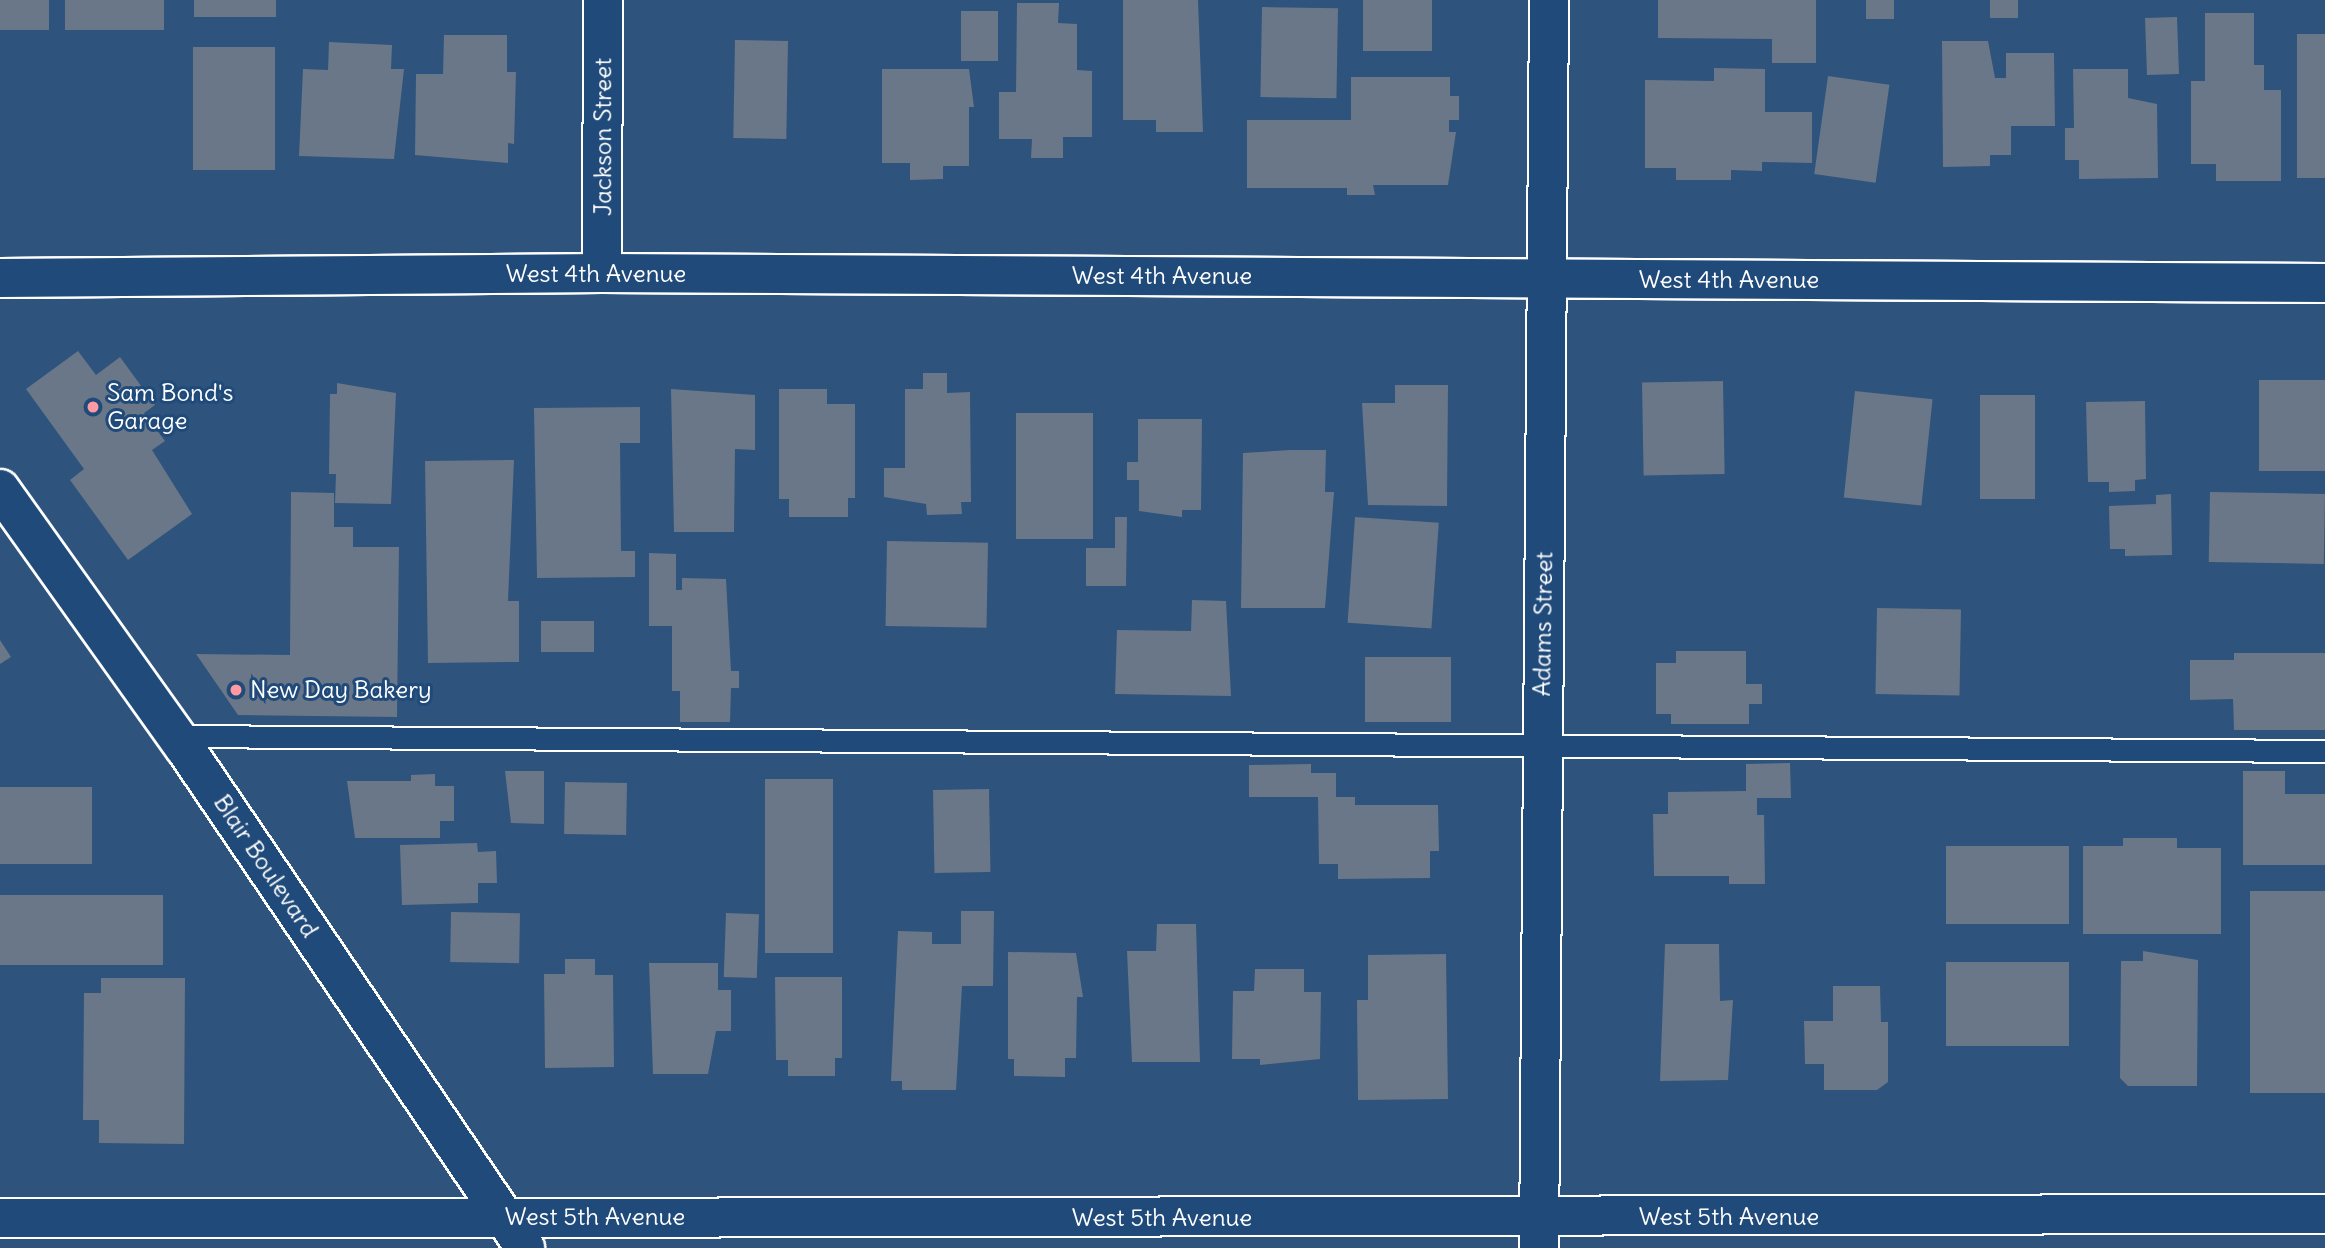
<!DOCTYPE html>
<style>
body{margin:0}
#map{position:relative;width:2325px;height:1248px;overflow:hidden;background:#2e537d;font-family:Delius,sans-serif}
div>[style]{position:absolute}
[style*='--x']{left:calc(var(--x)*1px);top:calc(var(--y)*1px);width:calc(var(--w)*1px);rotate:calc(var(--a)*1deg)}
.building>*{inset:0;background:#6a7788;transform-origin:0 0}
.roads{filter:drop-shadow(2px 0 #fff) drop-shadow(-2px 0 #fff) drop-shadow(0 2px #fff) drop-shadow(0 -2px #fff)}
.lane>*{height:21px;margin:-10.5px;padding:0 10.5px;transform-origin:10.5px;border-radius:10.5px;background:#1f4a7a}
.street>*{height:38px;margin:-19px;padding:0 19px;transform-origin:19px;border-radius:19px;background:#1f4a7a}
.secondary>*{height:38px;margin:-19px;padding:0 19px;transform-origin:19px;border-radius:19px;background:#1f4a7a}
.dots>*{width:19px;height:19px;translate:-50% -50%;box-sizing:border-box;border:4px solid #1f4a7a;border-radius:50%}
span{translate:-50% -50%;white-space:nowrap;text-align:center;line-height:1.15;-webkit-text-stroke:6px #1f4a7a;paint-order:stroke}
.street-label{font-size:24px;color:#fff}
.poi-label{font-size:24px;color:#fff}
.left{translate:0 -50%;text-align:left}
</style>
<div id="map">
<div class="building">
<div style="left:0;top:0;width:49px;height:30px"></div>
<div style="left:65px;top:0;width:99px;height:30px"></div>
<div style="left:194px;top:0;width:82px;height:17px"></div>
<div style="clip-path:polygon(1123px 0,1198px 0,1203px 132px,1156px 132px,1156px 120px,1123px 120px)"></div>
<div style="left:1363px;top:0;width:69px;height:51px"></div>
<div style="clip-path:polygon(1658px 0,1816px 0,1816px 63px,1772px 63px,1772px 39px,1658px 38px)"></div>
<div style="left:1866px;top:0;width:28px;height:19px"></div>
<div style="left:1990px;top:0;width:28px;height:18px"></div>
<div style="clip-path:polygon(1017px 3px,1059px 3px,1058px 23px,1077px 24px,1077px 70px,1092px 71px,1092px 137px,1063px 137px,1063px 158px,1031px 158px,1032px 139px,999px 139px,999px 92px,1016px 92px)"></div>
<div style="left:1262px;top:7px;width:76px;height:90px;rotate:1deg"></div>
<div style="left:961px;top:11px;width:37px;height:50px"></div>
<div style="clip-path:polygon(2205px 13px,2254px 13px,2254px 65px,2264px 65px,2264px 90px,2281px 90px,2281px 181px,2216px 181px,2216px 164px,2191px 164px,2191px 81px,2205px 81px)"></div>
<div style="left:2177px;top:17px;width:57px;height:32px;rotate:88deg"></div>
<div style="left:2297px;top:34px;width:28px;height:144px"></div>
<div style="clip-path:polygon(444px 35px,507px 35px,507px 72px,516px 72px,514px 144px,508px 143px,508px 163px,415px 155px,416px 74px,443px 74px)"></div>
<div style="left:735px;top:40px;width:53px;height:98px;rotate:1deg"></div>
<div style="clip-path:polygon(1942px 41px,1988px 41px,1995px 78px,2006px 78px,2006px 53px,2054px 53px,2055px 126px,2011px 126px,2011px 155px,1990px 155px,1990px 166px,1943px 167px)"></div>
<div style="clip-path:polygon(329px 42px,392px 45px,391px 69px,404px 69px,394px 159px,299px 156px,303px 69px,328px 70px)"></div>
<div style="left:193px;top:47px;width:82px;height:123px"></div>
<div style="clip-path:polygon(1714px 68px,1765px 69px,1765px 112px,1812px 112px,1812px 163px,1762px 162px,1762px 171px,1731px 170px,1731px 180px,1676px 180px,1676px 168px,1645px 168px,1645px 80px,1714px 81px)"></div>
<div style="clip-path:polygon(882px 69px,969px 69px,974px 107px,969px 107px,969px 166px,943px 166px,943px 179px,910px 180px,910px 163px,882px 163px)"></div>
<div style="clip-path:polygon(2073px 69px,2128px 69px,2128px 98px,2157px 104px,2158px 178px,2079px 179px,2079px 160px,2065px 160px,2065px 128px,2074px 128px)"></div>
<div style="left:1828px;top:76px;width:62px;height:99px;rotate:8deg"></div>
<div style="clip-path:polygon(1351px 77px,1450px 77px,1450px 96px,1459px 96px,1459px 120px,1449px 120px,1449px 132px,1456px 132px,1448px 185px,1373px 185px,1375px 195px,1347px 195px,1347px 188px,1247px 188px,1247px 120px,1351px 120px)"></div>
<div style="clip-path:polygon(78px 351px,96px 375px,120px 357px,155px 405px,144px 413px,165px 441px,152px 450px,192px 514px,128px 560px,70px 480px,84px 469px,26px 389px)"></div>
<div style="clip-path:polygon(923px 373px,947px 373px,947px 393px,970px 392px,971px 502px,961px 502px,962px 514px,927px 515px,926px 504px,884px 497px,884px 468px,905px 468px,905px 389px,923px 389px)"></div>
<div style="left:2259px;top:380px;width:66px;height:91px"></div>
<div style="left:1723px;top:381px;width:93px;height:81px;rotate:89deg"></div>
<div style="clip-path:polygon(337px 383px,396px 393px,391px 504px,335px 503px,336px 474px,329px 474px,330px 394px,337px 394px)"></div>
<div style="clip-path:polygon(1395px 385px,1448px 385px,1447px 506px,1368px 505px,1362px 403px,1395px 403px)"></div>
<div style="clip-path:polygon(671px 389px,755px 395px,755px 450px,735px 449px,734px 532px,674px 532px)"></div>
<div style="clip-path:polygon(779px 389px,827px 389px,827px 404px,855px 404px,855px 498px,848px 498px,848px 517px,789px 517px,789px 499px,779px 499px)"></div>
<div style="left:1855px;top:391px;width:78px;height:107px;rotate:6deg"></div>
<div style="left:1980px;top:395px;width:55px;height:104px"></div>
<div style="clip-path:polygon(2145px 401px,2146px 479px,2135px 480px,2135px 491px,2109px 492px,2109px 482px,2088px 482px,2086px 402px)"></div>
<div style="clip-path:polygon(640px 407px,640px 443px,620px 443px,621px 551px,635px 551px,635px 577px,537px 578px,534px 408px)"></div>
<div style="left:1016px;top:413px;width:77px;height:126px"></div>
<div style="clip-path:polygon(1138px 419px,1202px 419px,1201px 510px,1182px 510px,1182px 517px,1139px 511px,1139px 480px,1127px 480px,1127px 462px,1138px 462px)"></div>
<div style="clip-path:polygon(1290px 450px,1326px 450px,1325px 492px,1334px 492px,1325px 608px,1241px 608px,1243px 453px)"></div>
<div style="clip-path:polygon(514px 460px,508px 601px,519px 601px,519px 662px,428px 663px,425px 461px)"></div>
<div style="clip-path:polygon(291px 492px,334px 493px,334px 527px,353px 527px,353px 547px,399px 547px,397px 717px,238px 715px,196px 654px,290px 655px)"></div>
<div style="left:2210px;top:492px;width:115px;height:70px;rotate:1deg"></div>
<div style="clip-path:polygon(2171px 494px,2172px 555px,2125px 556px,2125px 549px,2110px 549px,2109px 506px,2156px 504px,2156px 495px)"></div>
<div style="clip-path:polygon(1115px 517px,1127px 517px,1126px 586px,1086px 586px,1086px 548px,1115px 548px)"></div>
<div style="left:1355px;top:517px;width:84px;height:106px;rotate:4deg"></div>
<div style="left:887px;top:541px;width:101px;height:85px;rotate:1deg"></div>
<div style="clip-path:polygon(649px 553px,676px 554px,676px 590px,682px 590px,682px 578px,726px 579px,731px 671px,739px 671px,739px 688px,731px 688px,730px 722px,680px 722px,680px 691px,672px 691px,672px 626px,649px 626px)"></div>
<div style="clip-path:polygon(1192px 600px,1226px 601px,1231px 696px,1115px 694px,1117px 630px,1191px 631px)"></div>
<div style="left:1877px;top:608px;width:84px;height:86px;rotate:1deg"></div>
<div style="left:594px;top:621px;width:31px;height:53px;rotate:90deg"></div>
<div style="clip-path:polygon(0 640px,11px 657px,0 664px)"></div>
<div style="clip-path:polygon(1676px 651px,1746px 651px,1746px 684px,1762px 684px,1762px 704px,1749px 704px,1749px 724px,1671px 724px,1671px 714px,1656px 714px,1656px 663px,1676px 663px)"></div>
<div style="clip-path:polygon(2234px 653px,2325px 653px,2325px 730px,2234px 730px,2233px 699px,2190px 700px,2190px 660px,2234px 660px)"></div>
<div style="left:1365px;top:657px;width:86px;height:65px"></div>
<div style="clip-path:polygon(1790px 763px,1791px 798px,1757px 798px,1757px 815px,1764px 815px,1765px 884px,1729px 884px,1729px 876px,1654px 876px,1653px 814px,1668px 814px,1668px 792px,1746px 791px,1746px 764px)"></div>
<div style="clip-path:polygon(1311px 764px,1311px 773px,1336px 773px,1336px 797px,1355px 797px,1355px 805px,1438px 805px,1439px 851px,1430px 851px,1430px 878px,1338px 879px,1338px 864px,1319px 864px,1318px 797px,1249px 797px,1249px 765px)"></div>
<div style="clip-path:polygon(505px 771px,544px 771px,544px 824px,511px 823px)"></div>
<div style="clip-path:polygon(2243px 771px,2285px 771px,2285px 794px,2325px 794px,2325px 865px,2243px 865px)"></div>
<div style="clip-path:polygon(435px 774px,435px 786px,454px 786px,454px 821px,440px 821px,440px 838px,355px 838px,347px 781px,411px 781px,411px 775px)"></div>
<div style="left:765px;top:779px;width:68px;height:174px"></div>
<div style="left:565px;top:782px;width:62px;height:52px;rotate:1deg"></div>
<div style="left:0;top:787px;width:92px;height:77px"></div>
<div style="left:989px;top:789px;width:83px;height:56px;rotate:89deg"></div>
<div style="clip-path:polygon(2123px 838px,2177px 838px,2177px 848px,2221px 848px,2221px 934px,2083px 934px,2083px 846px,2123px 846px)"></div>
<div style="clip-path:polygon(477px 843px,478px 852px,496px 851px,497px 883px,478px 883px,478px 903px,402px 905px,400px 845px)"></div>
<div style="left:1946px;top:846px;width:123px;height:78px"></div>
<div style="left:2250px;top:891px;width:75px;height:202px"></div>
<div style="left:163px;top:895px;width:70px;height:163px;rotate:90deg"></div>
<div style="clip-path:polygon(961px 911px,994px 911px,993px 986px,962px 986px,956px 1090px,902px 1090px,902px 1081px,891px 1081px,898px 931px,932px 932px,932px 944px,961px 944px)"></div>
<div style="left:451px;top:912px;width:69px;height:50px;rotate:1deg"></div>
<div style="left:726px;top:913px;width:33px;height:64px;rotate:2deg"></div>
<div style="clip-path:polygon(1157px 924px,1196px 924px,1200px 1062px,1132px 1062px,1127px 951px,1156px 951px)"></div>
<div style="clip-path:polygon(1665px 944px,1719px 944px,1720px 1001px,1733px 1000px,1728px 1080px,1660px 1081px)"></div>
<div style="clip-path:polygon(2143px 951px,2198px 960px,2197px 1086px,2128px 1086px,2120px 1078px,2121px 961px,2143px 961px)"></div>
<div style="clip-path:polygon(1008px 952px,1076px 953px,1083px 997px,1077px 997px,1076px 1058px,1065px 1058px,1065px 1077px,1014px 1076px,1014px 1059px,1008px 1059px)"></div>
<div style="clip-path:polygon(1446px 954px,1448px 1099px,1358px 1100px,1357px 1000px,1368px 1000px,1368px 955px)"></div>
<div style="clip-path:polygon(565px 959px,595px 959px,595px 975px,613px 975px,614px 1067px,545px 1068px,544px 974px,565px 974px)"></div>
<div style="left:1946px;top:962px;width:123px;height:84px"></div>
<div style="clip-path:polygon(649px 963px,718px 963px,718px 990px,731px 990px,731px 1031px,716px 1031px,708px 1074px,653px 1074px)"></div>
<div style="clip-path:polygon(1255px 969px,1304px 969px,1304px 992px,1321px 992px,1320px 1059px,1260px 1065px,1260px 1059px,1232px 1059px,1233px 991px,1254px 991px)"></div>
<div style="clip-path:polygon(775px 977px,842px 977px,842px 1058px,835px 1058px,835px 1076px,788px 1076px,788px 1060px,776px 1060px)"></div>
<div style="clip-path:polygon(101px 978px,185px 978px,184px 1144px,99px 1143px,99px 1120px,83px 1120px,84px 993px,101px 993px)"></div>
<div style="clip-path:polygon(1833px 986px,1880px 986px,1881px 1022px,1888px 1022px,1888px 1082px,1877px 1090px,1824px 1090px,1824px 1064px,1805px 1064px,1804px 1021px,1833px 1021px)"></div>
</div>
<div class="roads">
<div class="lane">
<div style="--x:176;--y:736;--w:2149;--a:0.4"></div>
</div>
<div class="street">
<div style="--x:602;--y:273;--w:273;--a:-89.8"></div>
<div style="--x:0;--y:278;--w:602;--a:-0.48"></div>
<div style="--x:602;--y:273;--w:1723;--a:0.33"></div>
<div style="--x:0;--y:1218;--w:503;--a:0"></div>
<div style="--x:1539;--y:1248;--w:1248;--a:-89.54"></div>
</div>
<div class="secondary">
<div style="--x:0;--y:489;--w:318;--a:54.5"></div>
<div style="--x:185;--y:748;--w:605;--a:55.78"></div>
<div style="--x:503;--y:1218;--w:1822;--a:-0.13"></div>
</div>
</div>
<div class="dots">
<div style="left:93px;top:407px;background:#ff9aa2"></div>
<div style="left:236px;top:690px;background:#ff9aa2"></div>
</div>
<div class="street-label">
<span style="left:603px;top:137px;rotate:-90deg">Jackson Street</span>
<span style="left:596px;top:274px">West 4th Avenue</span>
<span style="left:1162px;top:276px">West 4th Avenue</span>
<span style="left:1729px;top:280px">West 4th Avenue</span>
<span style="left:1543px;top:624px;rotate:-89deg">Adams Street</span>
<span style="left:266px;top:866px;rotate:56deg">Blair Boulevard</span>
<span style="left:595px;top:1217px">West 5th Avenue</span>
<span style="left:1729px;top:1217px">West 5th Avenue</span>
<span style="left:1162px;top:1218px">West 5th Avenue</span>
</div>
<div class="poi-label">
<span class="left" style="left:107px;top:407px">Sam Bond's<br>Garage</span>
<span class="left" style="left:250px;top:690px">New Day Bakery</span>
</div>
</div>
